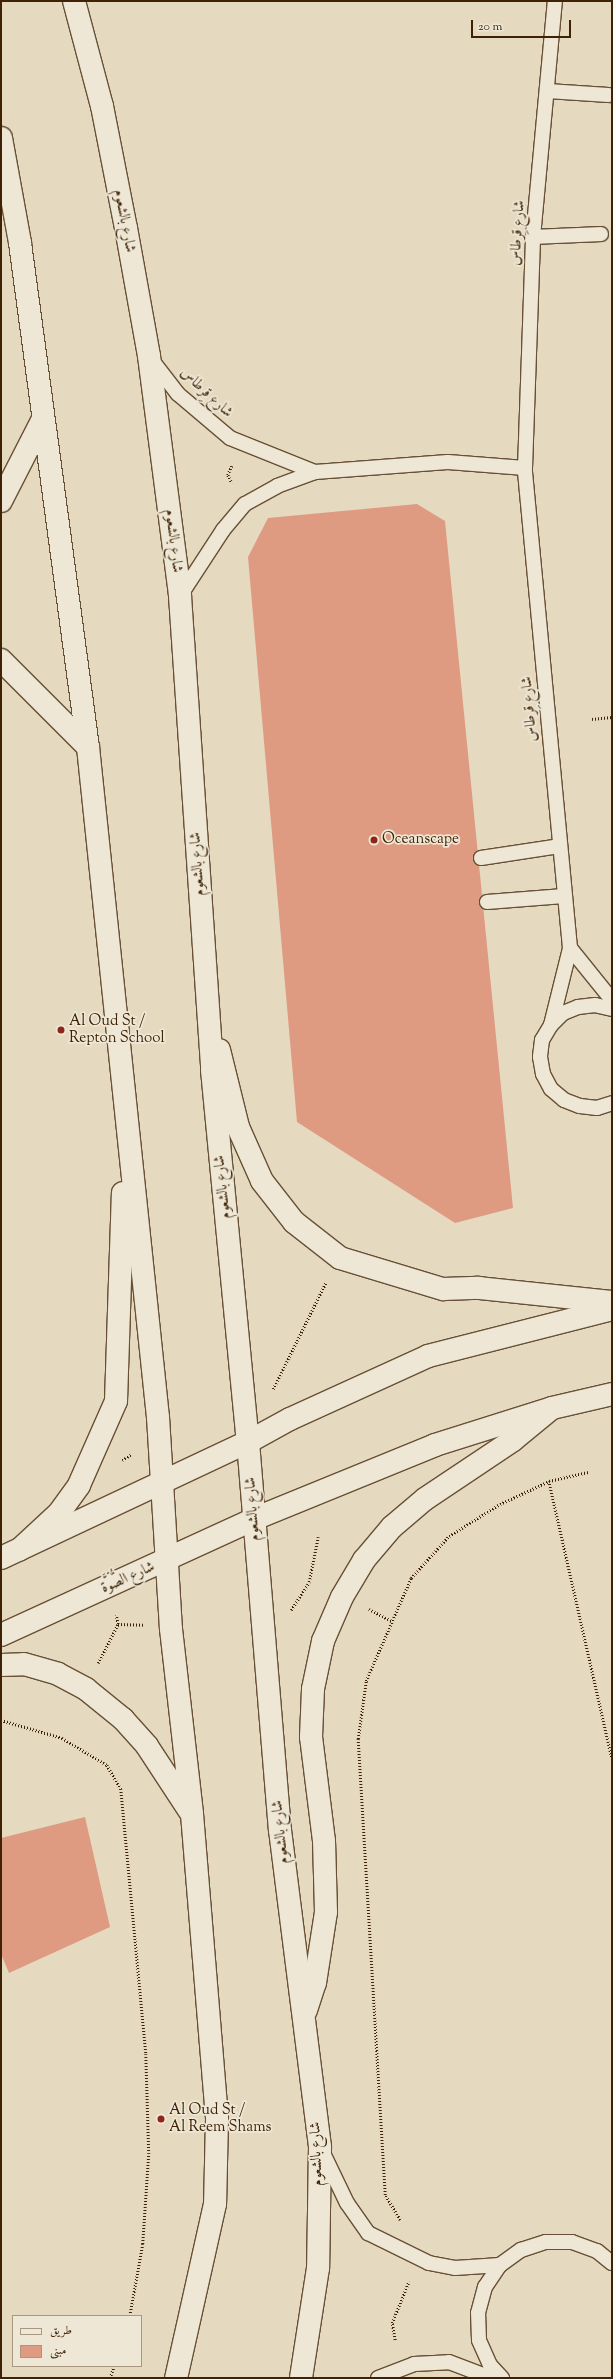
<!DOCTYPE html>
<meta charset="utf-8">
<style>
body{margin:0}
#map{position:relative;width:613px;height:2379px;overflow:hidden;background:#e5dac0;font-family:"Sorts Mill Goudy",Amiri,serif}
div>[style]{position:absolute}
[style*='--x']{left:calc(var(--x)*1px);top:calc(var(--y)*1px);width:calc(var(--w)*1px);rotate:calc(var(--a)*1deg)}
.building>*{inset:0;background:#df9b81}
.path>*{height:2.5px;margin-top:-1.25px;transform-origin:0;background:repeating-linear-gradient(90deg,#3f2205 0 1px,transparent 0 3px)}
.roads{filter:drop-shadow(1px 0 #685034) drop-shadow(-1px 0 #685034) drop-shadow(0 1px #685034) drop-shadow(0 -1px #685034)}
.lane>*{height:14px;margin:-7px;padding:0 7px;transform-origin:7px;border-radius:7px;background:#eee7d6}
.street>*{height:22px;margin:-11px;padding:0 11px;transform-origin:11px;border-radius:11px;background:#eee7d6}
.secondary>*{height:22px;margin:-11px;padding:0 11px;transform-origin:11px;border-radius:11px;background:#eee7d6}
.dots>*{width:11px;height:11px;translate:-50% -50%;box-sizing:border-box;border:2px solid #eee7d6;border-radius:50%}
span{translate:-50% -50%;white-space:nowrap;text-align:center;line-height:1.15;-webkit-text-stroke:3.5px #eee7d6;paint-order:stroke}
.street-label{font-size:15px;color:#3f2205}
.poi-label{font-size:15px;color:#3f2205}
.left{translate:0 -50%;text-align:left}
.frame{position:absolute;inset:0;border:2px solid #3f2205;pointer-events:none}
.legend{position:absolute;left:12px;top:2315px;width:130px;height:52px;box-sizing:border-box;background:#eee7d6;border:1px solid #a89882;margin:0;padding:5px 7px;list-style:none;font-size:12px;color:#3f2205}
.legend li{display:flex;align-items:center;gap:8px;height:20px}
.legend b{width:20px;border:1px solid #a89882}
.scale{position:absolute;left:471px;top:20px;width:100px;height:18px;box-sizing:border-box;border:2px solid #3f2205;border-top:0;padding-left:5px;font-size:12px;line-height:14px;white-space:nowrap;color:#3f2205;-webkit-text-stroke:3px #eee7d6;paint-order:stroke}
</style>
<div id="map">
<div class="building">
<div style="clip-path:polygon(417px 504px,445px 521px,513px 1208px,455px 1223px,297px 1122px,248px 557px,268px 518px)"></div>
<div style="clip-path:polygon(85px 1817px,110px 1927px,9px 1973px,1px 1954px,1px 1838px)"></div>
</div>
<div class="path">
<div style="--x:232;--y:466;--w:10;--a:114"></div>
<div style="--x:228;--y:475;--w:9;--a:63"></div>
<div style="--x:592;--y:719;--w:20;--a:-6"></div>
<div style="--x:273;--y:1389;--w:119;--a:-63.6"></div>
<div style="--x:122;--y:1460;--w:12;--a:-31"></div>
<div style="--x:549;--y:1481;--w:284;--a:77.2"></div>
<div style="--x:369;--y:1609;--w:26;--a:28"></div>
<div style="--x:291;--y:1610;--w:33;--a:-57"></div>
<div style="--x:309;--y:1582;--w:46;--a:-78.7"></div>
<div style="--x:118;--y:1624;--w:25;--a:2"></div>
<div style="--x:98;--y:1663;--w:44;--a:-62.9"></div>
<div style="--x:118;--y:1624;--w:9;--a:-103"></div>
<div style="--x:1;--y:1720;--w:64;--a:16.4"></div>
<div style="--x:62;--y:1738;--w:52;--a:31"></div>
<div style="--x:107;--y:1765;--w:28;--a:60"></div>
<div style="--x:121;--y:1789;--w:266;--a:84.6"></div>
<div style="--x:146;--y:2054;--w:99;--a:88.3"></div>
<div style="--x:149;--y:2153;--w:91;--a:93.8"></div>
<div style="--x:143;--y:2244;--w:73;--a:100.2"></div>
<div style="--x:400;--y:2220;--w:29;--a:-121"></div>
<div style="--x:385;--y:2195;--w:457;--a:-93.4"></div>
<div style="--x:358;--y:1739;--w:59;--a:-82.1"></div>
<div style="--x:366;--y:1681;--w:112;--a:-66.4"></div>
<div style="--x:411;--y:1578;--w:57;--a:-47.9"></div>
<div style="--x:449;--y:1536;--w:60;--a:-32.1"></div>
<div style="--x:500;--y:1504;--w:54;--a:-25.1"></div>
<div style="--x:549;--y:1481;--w:40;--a:-13"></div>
<div style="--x:395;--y:2340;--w:17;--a:-100"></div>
<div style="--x:392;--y:2323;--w:45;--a:-68"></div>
<div style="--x:110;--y:2378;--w:13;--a:-72"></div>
</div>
<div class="roads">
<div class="lane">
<div style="--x:547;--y:91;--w:62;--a:3.7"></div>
<div style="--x:533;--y:237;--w:68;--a:-2.5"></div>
<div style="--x:151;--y:359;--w:44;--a:52.4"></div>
<div style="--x:178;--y:394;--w:68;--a:40.2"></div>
<div style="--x:230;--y:438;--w:92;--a:21.8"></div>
<div style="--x:180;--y:596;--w:79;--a:-56.9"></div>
<div style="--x:223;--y:530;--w:34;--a:-50"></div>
<div style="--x:245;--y:504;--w:37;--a:-29"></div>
<div style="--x:277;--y:486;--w:40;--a:-20.2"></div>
<div style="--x:315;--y:472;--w:133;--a:-4.3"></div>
<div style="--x:448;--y:462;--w:77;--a:4.5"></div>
<div style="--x:481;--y:858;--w:79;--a:-8.7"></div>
<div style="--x:487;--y:902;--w:77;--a:-4.5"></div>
<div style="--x:570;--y:948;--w:67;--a:51.1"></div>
<div style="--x:612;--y:1009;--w:17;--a:-167"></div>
<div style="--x:595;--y:1005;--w:17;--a:173"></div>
<div style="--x:578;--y:1007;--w:16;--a:158"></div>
<div style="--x:563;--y:1013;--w:17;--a:135"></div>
<div style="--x:551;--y:1025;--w:17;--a:121"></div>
<div style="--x:542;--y:1040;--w:17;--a:97"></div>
<div style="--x:540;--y:1057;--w:17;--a:80"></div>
<div style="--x:543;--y:1074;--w:17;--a:62"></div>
<div style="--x:551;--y:1089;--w:17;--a:40"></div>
<div style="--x:564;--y:1100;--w:17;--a:21"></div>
<div style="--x:580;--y:1106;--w:17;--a:7"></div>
<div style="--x:597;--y:1108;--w:16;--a:-18"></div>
<div style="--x:551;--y:1025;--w:79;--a:-76.1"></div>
<div style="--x:570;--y:948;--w:482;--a:-95.4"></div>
<div style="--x:525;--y:468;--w:231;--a:-88"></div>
<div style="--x:533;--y:237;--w:237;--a:-84.7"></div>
<div style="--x:323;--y:2153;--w:55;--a:64.4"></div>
<div style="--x:347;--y:2203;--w:37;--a:55"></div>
<div style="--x:368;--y:2233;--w:68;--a:26.2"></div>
<div style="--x:429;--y:2263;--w:26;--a:11"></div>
<div style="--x:455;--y:2268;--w:45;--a:-3.8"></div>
<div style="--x:378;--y:2378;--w:39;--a:-21"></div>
<div style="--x:414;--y:2364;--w:35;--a:-3"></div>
<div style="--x:449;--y:2362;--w:45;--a:20.9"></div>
<div style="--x:502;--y:2378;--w:18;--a:-133"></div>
<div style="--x:490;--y:2365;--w:27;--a:-114"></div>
<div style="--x:479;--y:2340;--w:27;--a:-92"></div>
<div style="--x:478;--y:2313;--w:27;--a:-75"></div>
<div style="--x:485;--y:2287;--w:27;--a:-56"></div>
<div style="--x:500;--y:2265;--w:26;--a:-36"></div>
<div style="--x:521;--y:2250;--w:26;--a:-18"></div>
<div style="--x:546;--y:2242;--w:26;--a:0"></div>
<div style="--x:572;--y:2242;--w:27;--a:20"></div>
<div style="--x:597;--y:2251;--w:19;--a:39"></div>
</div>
<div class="street">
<div style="--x:1;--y:501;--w:90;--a:-62.9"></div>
<div style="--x:1;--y:660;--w:123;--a:45"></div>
<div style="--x:1;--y:1558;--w:273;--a:-25.2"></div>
<div style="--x:1;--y:1635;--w:278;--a:-24.6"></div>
</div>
<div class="secondary">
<div style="--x:74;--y:1;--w:109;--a:75.1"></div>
<div style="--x:102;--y:106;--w:124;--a:78.9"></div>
<div style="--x:126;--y:228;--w:130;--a:79.8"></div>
<div style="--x:149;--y:356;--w:242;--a:82.6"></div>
<div style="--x:180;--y:596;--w:475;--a:86.1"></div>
<div style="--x:212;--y:1070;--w:374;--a:84.5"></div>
<div style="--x:248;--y:1442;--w:389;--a:85.3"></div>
<div style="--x:280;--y:1830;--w:320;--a:82.8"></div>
<div style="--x:320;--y:2147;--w:121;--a:90.9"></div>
<div style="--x:318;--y:2268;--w:111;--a:98.8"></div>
<div style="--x:1;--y:138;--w:107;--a:79.7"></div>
<div style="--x:20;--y:243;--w:509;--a:82.32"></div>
<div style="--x:88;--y:747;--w:674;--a:84.04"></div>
<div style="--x:158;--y:1417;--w:212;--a:86.5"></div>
<div style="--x:171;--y:1629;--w:186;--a:83.5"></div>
<div style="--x:192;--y:1814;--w:306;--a:85.3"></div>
<div style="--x:217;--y:2119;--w:85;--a:91.3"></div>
<div style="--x:215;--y:2204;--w:178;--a:102.6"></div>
<div style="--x:219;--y:1050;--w:79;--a:76.1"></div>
<div style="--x:238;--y:1127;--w:59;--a:66"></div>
<div style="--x:262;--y:1181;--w:52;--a:52"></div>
<div style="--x:294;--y:1222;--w:58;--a:38"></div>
<div style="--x:340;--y:1258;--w:108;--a:16.8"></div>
<div style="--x:443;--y:1289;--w:36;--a:-2"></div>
<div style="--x:479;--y:1288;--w:134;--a:6"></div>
<div style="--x:248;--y:1442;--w:48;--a:-28.7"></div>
<div style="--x:290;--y:1419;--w:152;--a:-24.5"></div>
<div style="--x:428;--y:1356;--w:190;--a:-14.3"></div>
<div style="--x:254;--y:1519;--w:196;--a:-22.2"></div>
<div style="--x:435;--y:1445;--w:123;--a:-17.5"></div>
<div style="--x:552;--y:1408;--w:62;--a:-13.1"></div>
<div style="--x:19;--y:1550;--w:54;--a:-42.8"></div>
<div style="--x:59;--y:1513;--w:34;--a:-54"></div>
<div style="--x:79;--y:1485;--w:92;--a:-66.2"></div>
<div style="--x:116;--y:1401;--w:208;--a:-88.1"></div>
<div style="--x:1;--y:1665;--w:23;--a:-2"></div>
<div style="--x:24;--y:1664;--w:35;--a:16"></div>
<div style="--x:58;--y:1674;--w:32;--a:28"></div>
<div style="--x:86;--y:1689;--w:48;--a:39"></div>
<div style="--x:123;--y:1719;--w:36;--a:48"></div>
<div style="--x:147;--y:1746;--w:77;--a:56.7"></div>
<div style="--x:306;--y:2010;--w:28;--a:-72"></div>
<div style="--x:315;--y:1983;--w:72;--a:-81.2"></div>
<div style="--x:326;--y:1912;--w:71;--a:-91.6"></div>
<div style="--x:324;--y:1841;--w:105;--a:-97.1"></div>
<div style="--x:311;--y:1737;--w:48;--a:-87.6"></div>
<div style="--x:313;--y:1689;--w:49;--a:-78.2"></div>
<div style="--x:323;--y:1641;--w:48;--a:-66.6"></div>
<div style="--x:342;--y:1597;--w:43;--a:-59.3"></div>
<div style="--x:364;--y:1560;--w:43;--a:-49.7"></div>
<div style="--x:392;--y:1527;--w:43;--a:-40.3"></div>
<div style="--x:425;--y:1499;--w:106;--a:-33.8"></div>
<div style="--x:513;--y:1440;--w:50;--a:-39.4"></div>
</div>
</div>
<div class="dots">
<div style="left:374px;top:840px;background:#8f2418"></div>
<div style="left:61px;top:1030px;background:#8f2418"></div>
<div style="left:161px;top:2119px;background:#8f2418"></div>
</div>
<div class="street-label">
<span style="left:124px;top:221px;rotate:79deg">شارع بالشعوم</span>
<span style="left:518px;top:233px;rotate:-86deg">شارع قِرطاس</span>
<span style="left:206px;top:393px;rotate:43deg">شارع قِرطاس</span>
<span style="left:173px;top:541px;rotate:83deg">شارع بالشعوم</span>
<span style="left:530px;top:709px;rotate:-95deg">شارع قِرطاس</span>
<span style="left:198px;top:864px;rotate:-94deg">شارع بالشعوم</span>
<span style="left:223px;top:1187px;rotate:-96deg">شارع بالشعوم</span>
<span style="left:253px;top:1509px;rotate:-94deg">شارع بالشعوم</span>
<span style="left:128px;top:1578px;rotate:-24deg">شارع الصُّوَّة</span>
<span style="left:281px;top:1832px;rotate:-96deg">شارع بالشعوم</span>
<span style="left:317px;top:2154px;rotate:-92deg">شارع بالشعوم</span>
</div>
<div class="poi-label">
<span class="left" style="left:382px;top:840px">Oceanscape</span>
<span class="left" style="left:69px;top:1030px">Al Oud St /<br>Repton School</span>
<span class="left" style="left:169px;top:2119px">Al Oud St /<br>Al Reem Shams</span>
</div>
<div class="frame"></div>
<ul class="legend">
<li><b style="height:5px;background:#eee7d6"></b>طريق</li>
<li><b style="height:11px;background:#df9b81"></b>مبنى</li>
</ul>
<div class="scale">20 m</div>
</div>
